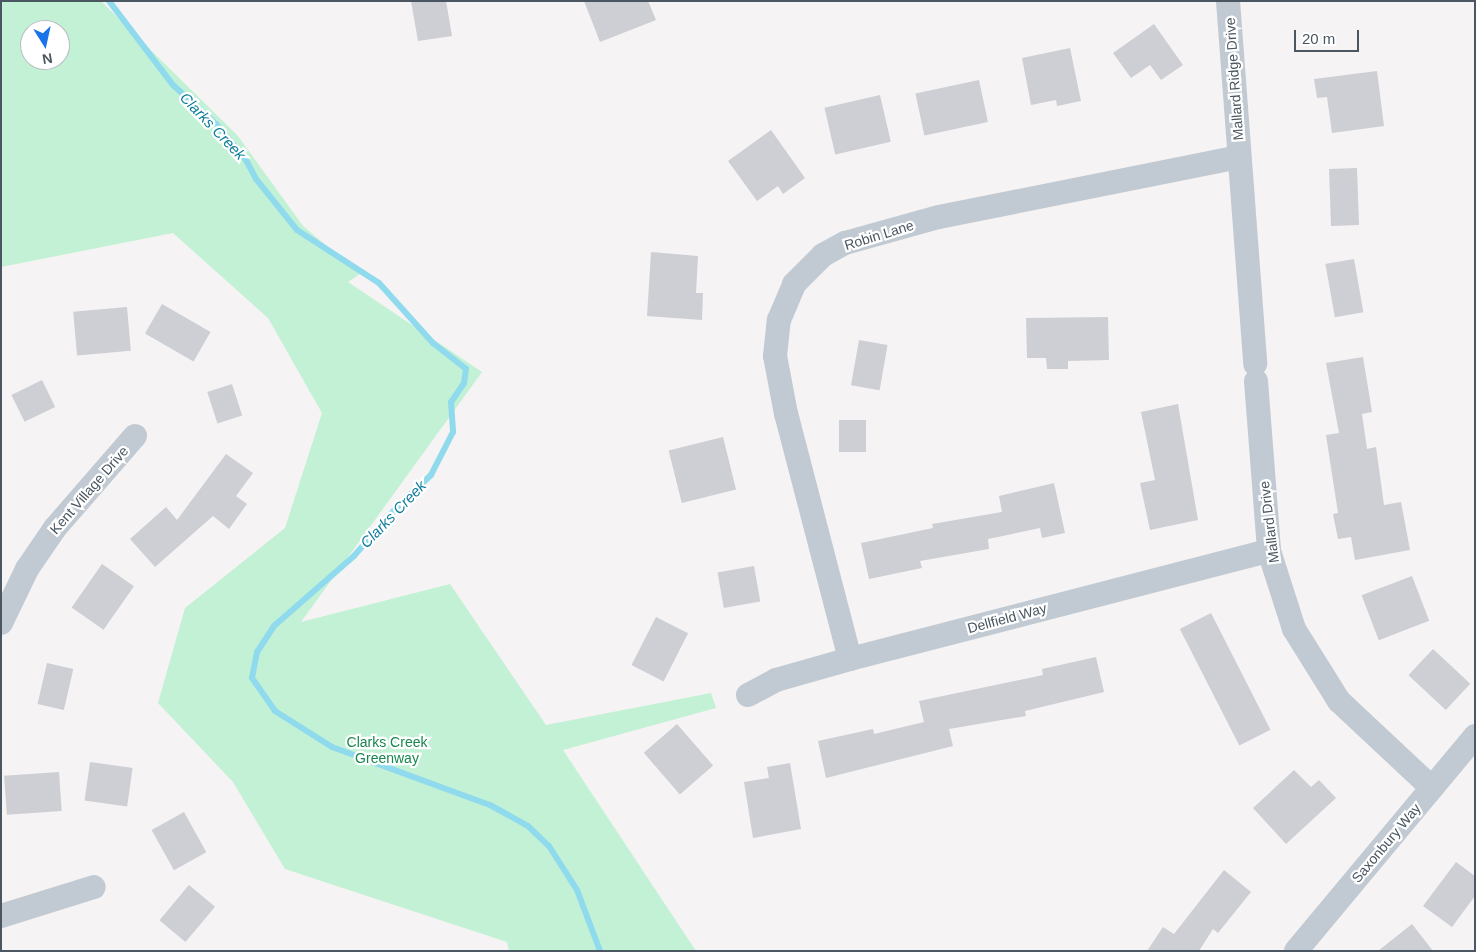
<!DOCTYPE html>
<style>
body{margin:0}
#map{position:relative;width:1476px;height:952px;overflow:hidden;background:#f5f3f3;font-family:Helvetica,sans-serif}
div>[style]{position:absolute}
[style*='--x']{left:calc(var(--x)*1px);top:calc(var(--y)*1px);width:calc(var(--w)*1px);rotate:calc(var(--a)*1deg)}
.green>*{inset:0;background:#c3f1d5}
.stream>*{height:6px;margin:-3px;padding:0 3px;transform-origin:3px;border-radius:3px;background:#90daee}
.building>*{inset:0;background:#cdcfd5;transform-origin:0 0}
.street>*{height:24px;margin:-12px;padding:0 12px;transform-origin:12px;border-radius:12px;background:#c1cad2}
span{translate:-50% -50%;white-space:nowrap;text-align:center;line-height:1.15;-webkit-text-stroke:4.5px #fff;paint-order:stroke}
.street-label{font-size:14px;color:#4a5661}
.park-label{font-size:14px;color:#17864f}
.water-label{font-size:15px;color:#0c7c9b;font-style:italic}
.frame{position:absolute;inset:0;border:2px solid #4a5661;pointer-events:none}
.north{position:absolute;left:20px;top:20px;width:50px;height:50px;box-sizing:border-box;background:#fff;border:1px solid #b7bbc0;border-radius:50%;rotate:170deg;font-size:14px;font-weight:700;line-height:20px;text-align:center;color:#4a5661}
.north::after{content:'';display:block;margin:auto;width:18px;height:22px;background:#1a73e8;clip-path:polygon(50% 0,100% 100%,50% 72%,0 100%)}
.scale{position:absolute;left:1294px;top:30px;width:65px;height:22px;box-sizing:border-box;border:2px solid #4a5661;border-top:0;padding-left:6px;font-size:15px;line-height:18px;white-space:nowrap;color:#4a5661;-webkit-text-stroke:4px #fff;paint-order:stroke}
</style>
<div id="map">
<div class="green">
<div style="clip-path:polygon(evenodd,1px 1px,101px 1px,238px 136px,303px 226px,360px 274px,348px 282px,482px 372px,301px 622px,450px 584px,546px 725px,711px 693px,716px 708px,563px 750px,696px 951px,509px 951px,507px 942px,285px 869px,233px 782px,158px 703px,185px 608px,285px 528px,322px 413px,268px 318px,173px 233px,1px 267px,1px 1px,30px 30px,60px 30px,60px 60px,30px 60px,30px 30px)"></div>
</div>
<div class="stream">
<div style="--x:109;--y:1;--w:106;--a:52.7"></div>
<div style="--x:173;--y:85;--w:59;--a:42.3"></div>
<div style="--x:217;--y:125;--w:45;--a:50.4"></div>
<div style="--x:246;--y:160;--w:21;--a:62"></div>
<div style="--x:256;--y:179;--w:65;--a:51.2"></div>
<div style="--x:297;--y:230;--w:98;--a:32.9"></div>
<div style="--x:379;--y:283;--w:81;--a:48"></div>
<div style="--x:433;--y:343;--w:42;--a:38.2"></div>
<div style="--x:466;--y:369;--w:14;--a:98"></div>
<div style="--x:464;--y:383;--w:23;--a:124"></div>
<div style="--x:451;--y:402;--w:30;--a:86"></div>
<div style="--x:453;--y:432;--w:48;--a:117.1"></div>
<div style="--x:431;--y:475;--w:47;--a:136.7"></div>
<div style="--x:397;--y:507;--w:65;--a:131.3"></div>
<div style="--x:354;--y:556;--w:106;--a:138.8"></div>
<div style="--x:274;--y:626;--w:31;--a:123"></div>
<div style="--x:257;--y:652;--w:26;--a:101"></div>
<div style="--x:252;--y:678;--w:40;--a:55.1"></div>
<div style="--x:275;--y:711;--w:67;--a:32.3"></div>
<div style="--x:332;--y:747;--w:168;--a:20.2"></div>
<div style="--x:490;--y:805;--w:43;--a:28.9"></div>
<div style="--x:528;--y:826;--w:29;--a:44"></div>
<div style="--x:549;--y:846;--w:52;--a:57.5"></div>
<div style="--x:577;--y:890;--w:65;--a:69.3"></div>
</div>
<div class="building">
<div style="clip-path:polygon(411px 1px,446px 1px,452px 36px,418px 41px)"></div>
<div style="clip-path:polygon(584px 1px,648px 1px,656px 20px,600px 42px)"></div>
<div style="clip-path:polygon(1154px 24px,1183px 65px,1161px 80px,1150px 65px,1131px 78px,1113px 53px)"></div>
<div style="clip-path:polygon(1070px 48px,1081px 101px,1057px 106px,1056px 100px,1031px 105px,1022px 58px)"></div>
<div style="clip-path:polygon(1377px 71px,1384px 126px,1332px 133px,1327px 97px,1317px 98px,1314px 79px)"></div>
<div style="left:979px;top:80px;width:43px;height:65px;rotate:78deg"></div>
<div style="left:880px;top:95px;width:48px;height:57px;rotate:77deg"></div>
<div style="clip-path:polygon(771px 130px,805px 178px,783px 194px,778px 186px,757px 201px,728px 161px)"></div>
<div style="left:1357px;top:168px;width:57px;height:28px;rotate:88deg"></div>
<div style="clip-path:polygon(651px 252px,698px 256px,696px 293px,703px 293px,702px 320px,647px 316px)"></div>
<div style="left:1354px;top:259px;width:54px;height:29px;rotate:80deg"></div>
<div style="left:162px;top:304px;width:56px;height:34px;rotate:30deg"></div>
<div style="left:127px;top:307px;width:44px;height:54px;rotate:85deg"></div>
<div style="clip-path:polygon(1108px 317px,1109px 360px,1068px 361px,1068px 369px,1047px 369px,1046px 358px,1027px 358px,1026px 318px)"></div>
<div style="left:859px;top:340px;width:29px;height:46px;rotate:10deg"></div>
<div style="clip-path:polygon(1363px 357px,1372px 412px,1362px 414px,1367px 449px,1376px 447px,1384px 505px,1401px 502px,1410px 550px,1355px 560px,1351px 537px,1338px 539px,1333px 514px,1338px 513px,1326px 435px,1339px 433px,1326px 363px)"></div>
<div style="left:42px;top:380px;width:30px;height:34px;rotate:64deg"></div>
<div style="left:232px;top:384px;width:33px;height:26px;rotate:72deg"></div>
<div style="clip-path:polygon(1178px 404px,1198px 520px,1150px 530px,1140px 483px,1155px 480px,1141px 412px)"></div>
<div style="left:866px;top:420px;width:32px;height:27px;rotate:90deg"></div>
<div style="left:723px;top:437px;width:54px;height:56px;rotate:76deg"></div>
<div style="clip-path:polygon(226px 454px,253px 473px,236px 496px,247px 504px,229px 529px,213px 516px,155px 567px,130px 539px,166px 507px,177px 520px)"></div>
<div style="clip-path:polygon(1054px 483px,1065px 533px,1042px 538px,1040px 528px,988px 539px,989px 549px,920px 561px,922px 568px,869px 579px,861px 543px,933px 528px,932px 524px,1002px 512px,999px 496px)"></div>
<div style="left:102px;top:564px;width:39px;height:53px;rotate:35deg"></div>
<div style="left:754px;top:566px;width:36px;height:37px;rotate:80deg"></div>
<div style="left:1412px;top:576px;width:48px;height:54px;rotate:69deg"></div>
<div style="left:1211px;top:613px;width:131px;height:35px;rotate:63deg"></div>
<div style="left:656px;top:617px;width:36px;height:54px;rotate:27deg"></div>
<div style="left:1433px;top:649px;width:51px;height:36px;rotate:43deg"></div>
<div style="clip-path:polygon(1096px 657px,1104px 692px,1025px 711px,1026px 716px,949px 729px,953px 746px,826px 778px,818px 741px,873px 729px,874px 734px,924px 722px,919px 701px,1043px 675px,1042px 669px)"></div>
<div style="left:47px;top:663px;width:27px;height:42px;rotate:13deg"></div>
<div style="left:677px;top:724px;width:55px;height:44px;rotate:49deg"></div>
<div style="left:90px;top:762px;width:43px;height:39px;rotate:8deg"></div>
<div style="clip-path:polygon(790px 763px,801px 829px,753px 838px,744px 782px,769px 778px,767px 767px)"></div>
<div style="clip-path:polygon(1294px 770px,1311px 787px,1319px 780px,1336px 798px,1286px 844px,1253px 808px)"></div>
<div style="left:59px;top:772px;width:39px;height:55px;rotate:86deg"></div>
<div style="left:184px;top:812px;width:46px;height:37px;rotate:61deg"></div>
<div style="clip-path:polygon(1456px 862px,1475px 876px,1475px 896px,1452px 927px,1423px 906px)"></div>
<div style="clip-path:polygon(1224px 870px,1251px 892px,1218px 933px,1213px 929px,1199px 951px,1147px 951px,1163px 927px,1174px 934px)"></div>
<div style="left:189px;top:885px;width:34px;height:46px;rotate:40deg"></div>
<div style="clip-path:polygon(1412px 924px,1433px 951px,1378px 951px)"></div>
</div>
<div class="street">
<div style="--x:1228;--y:1;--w:364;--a:85.7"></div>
<div style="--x:1256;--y:381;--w:170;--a:85.6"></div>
<div style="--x:1269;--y:551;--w:82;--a:72.2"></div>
<div style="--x:1294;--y:629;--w:85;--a:58"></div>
<div style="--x:1339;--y:701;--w:127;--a:43.1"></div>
<div style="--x:1;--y:623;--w:60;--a:-64.3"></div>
<div style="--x:27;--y:569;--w:50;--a:-55.7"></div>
<div style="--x:55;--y:528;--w:122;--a:-49"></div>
<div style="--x:850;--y:659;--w:253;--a:-104.6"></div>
<div style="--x:786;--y:414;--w:59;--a:-100.7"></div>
<div style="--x:775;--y:356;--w:36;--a:-84"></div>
<div style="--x:779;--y:320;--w:39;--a:-67"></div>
<div style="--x:794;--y:284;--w:41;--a:-45"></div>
<div style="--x:823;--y:255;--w:25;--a:-29"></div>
<div style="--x:845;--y:243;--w:98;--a:-15.5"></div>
<div style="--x:939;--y:217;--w:306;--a:-11.3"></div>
<div style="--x:748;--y:695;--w:32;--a:-28"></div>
<div style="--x:776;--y:680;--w:77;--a:-15.8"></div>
<div style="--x:850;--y:659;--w:433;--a:-14.5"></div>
<div style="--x:1;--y:916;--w:97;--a:-17.3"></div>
<div style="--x:1296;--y:951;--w:280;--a:-50.2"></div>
</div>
<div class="street-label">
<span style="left:1234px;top:79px;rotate:-94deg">Mallard Ridge Drive</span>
<span style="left:879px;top:235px;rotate:-17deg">Robin Lane</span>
<span style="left:89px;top:490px;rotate:-49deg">Kent Village Drive</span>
<span style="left:1269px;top:522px;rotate:-97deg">Mallard Drive</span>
<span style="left:1007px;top:618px;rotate:-15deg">Dellfield Way</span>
<span style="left:1386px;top:843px;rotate:-50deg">Saxonbury Way</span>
</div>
<div class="park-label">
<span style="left:387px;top:750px">Clarks Creek<br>Greenway</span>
</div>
<div class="water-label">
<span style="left:213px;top:126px;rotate:46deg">Clarks Creek</span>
<span style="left:393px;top:514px;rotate:-46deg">Clarks Creek</span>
</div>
<div class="frame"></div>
<div class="north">N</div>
<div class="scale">20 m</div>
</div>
